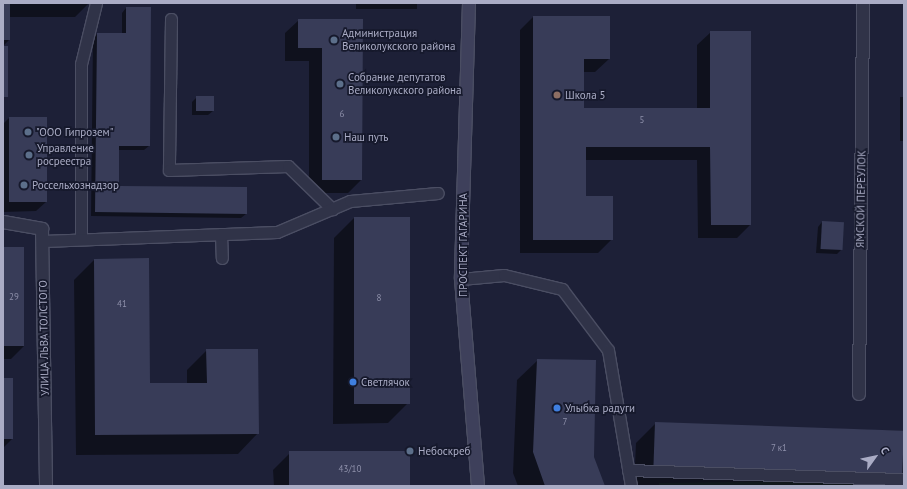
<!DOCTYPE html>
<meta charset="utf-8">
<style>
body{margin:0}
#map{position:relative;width:907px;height:489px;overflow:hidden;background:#1d2037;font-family:"PT Sans",sans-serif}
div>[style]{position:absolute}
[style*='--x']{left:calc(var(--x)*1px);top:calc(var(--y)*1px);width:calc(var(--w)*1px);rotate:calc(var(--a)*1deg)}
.green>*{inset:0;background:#1f2e38}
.shadow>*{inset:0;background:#0007;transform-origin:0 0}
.building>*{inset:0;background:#383c58;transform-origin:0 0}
.roads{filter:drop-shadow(1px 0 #4b4e63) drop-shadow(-1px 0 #4b4e63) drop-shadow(0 1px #4b4e63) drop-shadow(0 -1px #4b4e63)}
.lane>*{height:11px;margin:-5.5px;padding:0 5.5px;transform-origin:5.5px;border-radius:5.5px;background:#303348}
.street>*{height:12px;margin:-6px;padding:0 6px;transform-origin:6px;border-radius:6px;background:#303348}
.secondary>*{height:12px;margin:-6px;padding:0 6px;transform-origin:6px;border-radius:6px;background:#3e405b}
.dots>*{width:11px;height:11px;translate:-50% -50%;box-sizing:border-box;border:2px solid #16192c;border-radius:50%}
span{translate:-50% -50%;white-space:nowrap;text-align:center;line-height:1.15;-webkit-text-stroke:3.5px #16192c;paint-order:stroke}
.number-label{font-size:9px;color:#8e90aa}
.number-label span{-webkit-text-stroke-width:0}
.poi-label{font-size:11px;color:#aaacc5}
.left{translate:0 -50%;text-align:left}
.street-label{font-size:11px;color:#aaacc5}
.frame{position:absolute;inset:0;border:4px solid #aaacc5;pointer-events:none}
.north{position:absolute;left:855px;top:437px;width:40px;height:40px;-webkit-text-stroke:3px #16192c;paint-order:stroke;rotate:57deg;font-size:11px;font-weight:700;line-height:16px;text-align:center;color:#aaacc5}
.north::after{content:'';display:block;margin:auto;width:14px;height:18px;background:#aaacc5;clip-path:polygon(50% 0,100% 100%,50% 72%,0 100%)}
</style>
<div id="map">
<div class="green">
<div style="clip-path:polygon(904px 480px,904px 486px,659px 486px,659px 483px)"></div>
</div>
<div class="shadow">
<div style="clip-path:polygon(3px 3px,89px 3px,75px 17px,9px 17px,9px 40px,3px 46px)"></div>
<div style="left:356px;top:3px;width:61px;height:6px"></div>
<div style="clip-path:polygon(126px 8px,149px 146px,144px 150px,118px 150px,118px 187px,246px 214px,241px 218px,91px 216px,93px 38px,97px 34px,122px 34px,122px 13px)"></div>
<div style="clip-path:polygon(533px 17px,609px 59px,595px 72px,583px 72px,583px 109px,697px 109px,697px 45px,711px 32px,750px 225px,737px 238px,698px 238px,697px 160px,585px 160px,585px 197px,612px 239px,598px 253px,520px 253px,520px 30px)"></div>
<div style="clip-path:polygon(299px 20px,362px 20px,361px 180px,348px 193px,309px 193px,309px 61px,285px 61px,285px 33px)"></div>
<div style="clip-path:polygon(197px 97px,213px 111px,208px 115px,192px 115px,192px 102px)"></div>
<div style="left:904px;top:97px;width:44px;height:4px;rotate:90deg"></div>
<div style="clip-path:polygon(9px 118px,46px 202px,36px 211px,3px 212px,3px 124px)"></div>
<div style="clip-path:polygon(354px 218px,409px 218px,408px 403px,388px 423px,333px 424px,334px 238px)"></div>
<div style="clip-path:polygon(822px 222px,842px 249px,837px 254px,816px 253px,818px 227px)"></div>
<div style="clip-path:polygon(3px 248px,24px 346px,11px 359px,3px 359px)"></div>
<div style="clip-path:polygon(94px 260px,149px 384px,187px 384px,187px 370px,207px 350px,258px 433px,238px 454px,76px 455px,74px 280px)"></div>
<div style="clip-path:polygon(538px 360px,593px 457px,604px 486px,518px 486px,513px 473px,517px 380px)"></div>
<div style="clip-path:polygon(3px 379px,12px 439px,3px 448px)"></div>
<div style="clip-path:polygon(656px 423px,904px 431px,904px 486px,634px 486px,636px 443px)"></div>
<div style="clip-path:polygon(290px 453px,409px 486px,274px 486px,273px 470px)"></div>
</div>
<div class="building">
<div style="left:3px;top:3px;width:7px;height:37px"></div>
<div style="clip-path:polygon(126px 7px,151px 7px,150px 146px,119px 146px,119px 186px,247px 187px,247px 214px,95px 212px,97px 33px,126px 33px)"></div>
<div style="clip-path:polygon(533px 16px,610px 16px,610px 59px,584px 59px,584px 108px,710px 108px,710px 31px,751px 31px,751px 225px,711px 225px,710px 147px,586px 147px,586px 196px,613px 196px,613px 240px,533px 240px)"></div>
<div style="clip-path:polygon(298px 19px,363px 19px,362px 180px,322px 180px,322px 48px,298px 48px)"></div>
<div style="left:3px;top:46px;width:5px;height:51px"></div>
<div style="left:196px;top:96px;width:18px;height:15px"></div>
<div style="left:9px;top:117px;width:38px;height:85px"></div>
<div style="left:354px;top:217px;width:56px;height:187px"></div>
<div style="left:822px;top:221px;width:22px;height:28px;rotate:3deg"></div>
<div style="left:3px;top:247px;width:21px;height:99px"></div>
<div style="clip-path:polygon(149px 258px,150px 383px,207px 383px,206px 349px,258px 349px,259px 434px,95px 435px,94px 259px)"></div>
<div style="clip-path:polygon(537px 359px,596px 360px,594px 457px,605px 486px,545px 486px,533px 452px)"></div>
<div style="left:3px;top:378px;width:10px;height:61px"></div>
<div style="left:655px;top:422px;width:249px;height:45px;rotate:2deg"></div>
<div style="left:410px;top:451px;width:35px;height:121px;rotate:90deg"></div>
</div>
<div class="roads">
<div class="lane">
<div style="--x:171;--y:19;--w:151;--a:90.8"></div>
<div style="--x:169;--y:170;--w:119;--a:-1.9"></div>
<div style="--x:288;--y:166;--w:62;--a:44.3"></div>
<div style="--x:221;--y:234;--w:24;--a:88"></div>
<div style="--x:81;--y:239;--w:175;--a:-90"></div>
<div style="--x:81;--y:64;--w:63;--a:-76.2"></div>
<div style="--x:43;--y:241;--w:234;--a:-2.2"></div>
<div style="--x:277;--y:232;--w:79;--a:-23"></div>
<div style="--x:350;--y:201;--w:88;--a:-5.2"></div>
<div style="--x:461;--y:279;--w:43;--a:-5.3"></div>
<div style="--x:504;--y:275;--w:60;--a:13.6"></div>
<div style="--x:562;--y:289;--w:76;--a:53"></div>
<div style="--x:608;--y:350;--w:138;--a:80.4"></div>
<div style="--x:628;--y:470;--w:276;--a:1.9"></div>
</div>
<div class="street">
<div style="--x:3;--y:222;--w:40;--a:10"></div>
<div style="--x:42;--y:229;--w:257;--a:89.1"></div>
<div style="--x:859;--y:394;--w:391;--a:-89.4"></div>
</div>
<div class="secondary">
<div style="--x:469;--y:3;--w:276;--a:91.7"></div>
<div style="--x:461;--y:279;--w:208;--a:85.3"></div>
</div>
</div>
<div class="dots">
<div style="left:334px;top:40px;background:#5c6f8a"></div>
<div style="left:340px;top:84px;background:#5c6f8a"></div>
<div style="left:557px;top:95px;background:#8d6e63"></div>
<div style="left:28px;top:132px;background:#5c6f8a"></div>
<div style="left:336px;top:137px;background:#5c6f8a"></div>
<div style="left:29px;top:155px;background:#5c6f8a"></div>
<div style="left:24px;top:185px;background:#5c6f8a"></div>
<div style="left:353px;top:382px;background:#3f7fe0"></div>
<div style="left:557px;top:408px;background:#3f7fe0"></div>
<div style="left:410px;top:451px;background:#5c6f8a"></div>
</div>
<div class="number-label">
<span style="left:342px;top:114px">6</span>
<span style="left:642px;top:120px">5</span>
<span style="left:14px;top:297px">29</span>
<span style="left:379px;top:298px">8</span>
<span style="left:122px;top:304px">41</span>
<span style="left:565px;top:422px">7</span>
<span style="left:779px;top:448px">7 к1</span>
<span style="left:350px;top:469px">43/10</span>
</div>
<div class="poi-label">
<span class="left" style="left:342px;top:40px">Администрация<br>Великолукского района</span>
<span class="left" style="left:348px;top:84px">Собрание депутатов<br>Великолукского района</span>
<span class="left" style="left:565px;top:95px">Школа 5</span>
<span class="left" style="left:36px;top:132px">"ООО Гипрозем"</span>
<span class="left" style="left:344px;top:137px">Наш путь</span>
<span class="left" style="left:37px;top:155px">Управление<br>росреестра</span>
<span class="left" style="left:32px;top:185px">Россельхознадзор</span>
<span class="left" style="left:361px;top:382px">Светлячок</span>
<span class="left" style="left:565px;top:408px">Улыбка радуги</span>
<span class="left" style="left:418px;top:451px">Небоскреб</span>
</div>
<div class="street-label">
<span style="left:861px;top:199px;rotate:-89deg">ЯМСКОЙ ПЕРЕУЛОК</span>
<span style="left:463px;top:245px;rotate:-90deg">ПРОСПЕКТ ГАГАРИНА</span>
<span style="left:44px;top:338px;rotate:-91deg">УЛИЦА ЛЬВА ТОЛСТОГО</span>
</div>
<div class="frame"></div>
<div class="north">С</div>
</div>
